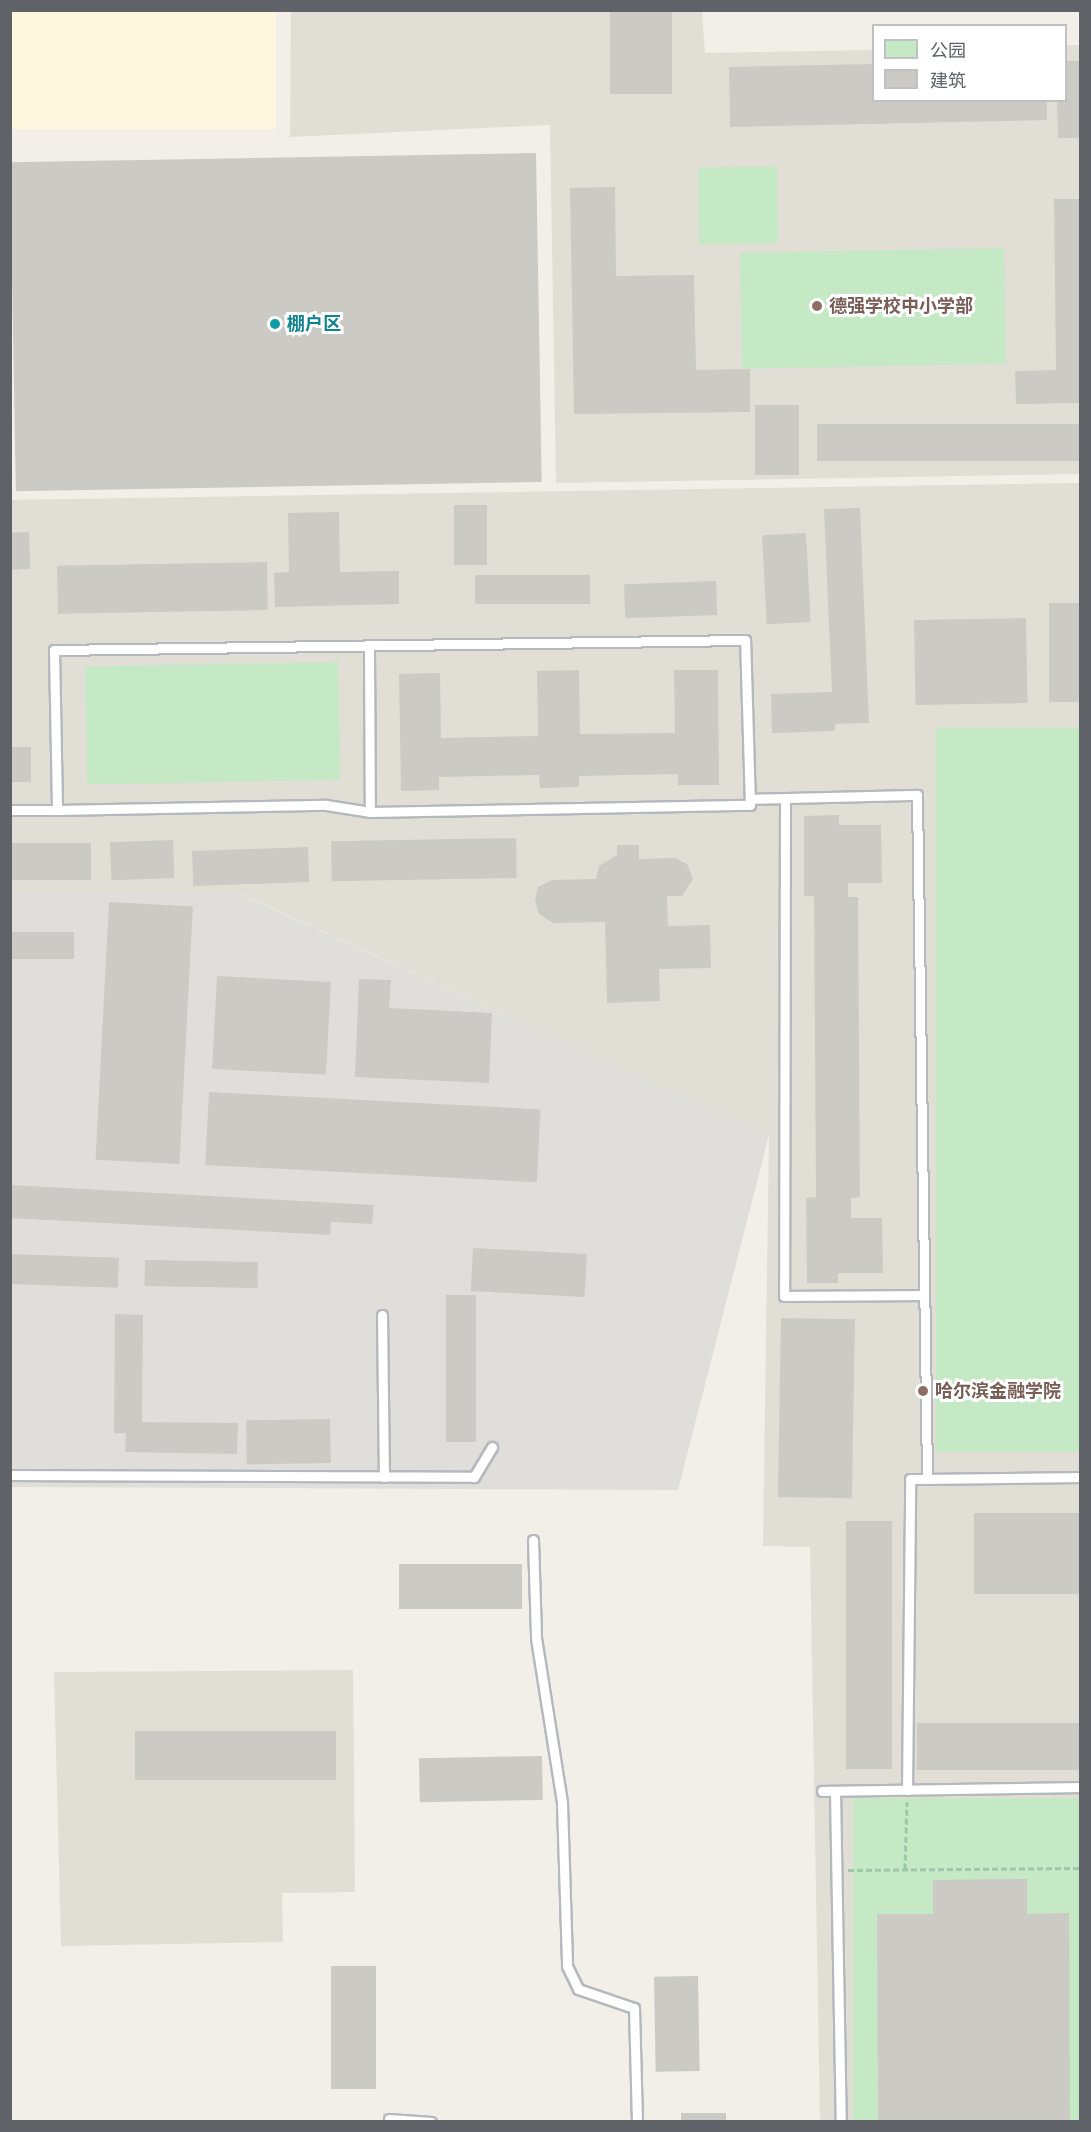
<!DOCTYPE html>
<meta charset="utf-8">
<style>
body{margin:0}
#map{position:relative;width:1091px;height:2132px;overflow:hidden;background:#f1efe8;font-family:"Space Grotesk","Noto Sans SC",sans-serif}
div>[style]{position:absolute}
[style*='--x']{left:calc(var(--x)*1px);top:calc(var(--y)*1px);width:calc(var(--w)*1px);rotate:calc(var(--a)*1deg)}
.commercial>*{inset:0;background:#fef7e0;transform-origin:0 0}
.industrial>*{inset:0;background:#e0deda}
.education>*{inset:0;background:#e1ded6}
.green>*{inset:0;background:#c5e8c5;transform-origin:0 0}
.building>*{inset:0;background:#cccac5;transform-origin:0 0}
.path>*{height:3px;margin-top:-1.5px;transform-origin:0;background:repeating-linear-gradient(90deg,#9cc7a9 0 6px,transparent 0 9px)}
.roads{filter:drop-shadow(2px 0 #b5b8bc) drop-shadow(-2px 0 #b5b8bc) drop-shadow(0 2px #b5b8bc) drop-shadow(0 -2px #b5b8bc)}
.service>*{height:9px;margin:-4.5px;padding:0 4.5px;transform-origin:4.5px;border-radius:4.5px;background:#fff}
.dots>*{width:16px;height:16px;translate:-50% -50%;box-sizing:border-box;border:3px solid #fff;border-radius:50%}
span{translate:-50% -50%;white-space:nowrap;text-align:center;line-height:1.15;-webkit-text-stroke:6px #fff;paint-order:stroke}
.education-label{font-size:18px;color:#785e54;font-weight:700}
.left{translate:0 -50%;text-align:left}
.culture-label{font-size:18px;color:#0d838f;font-weight:700}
.frame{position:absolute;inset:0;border:12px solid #5f6368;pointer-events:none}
.legend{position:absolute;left:872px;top:24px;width:195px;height:78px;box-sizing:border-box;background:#fff;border:2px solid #bfc1c3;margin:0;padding:8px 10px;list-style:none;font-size:18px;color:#5f6368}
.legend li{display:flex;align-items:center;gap:12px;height:30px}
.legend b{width:30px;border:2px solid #bfc1c3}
</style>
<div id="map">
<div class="commercial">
<div style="left:10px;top:11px;width:266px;height:118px"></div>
</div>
<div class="industrial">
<div style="clip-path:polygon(11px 891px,240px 894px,769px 1135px,678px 1490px,11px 1487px)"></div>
</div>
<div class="education">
<div style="clip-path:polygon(291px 11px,702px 11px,705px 53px,873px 50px,874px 100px,1066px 100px,1066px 45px,1080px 45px,1080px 474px,556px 483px,550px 125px,290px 137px)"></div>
<div style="clip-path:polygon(1080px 483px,1080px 2121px,820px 2121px,810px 1547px,763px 1546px,769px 1135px,241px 894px,11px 891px,10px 500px)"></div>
<div style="clip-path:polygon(353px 1670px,355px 1892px,282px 1893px,283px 1942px,61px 1946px,54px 1672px)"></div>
</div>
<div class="green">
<div style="left:777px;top:166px;width:77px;height:79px;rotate:89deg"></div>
<div style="left:1004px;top:248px;width:116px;height:264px;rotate:89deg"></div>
<div style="left:338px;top:662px;width:118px;height:253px;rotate:89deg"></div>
<div style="left:1080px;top:728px;width:724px;height:144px;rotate:90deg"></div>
<div style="left:1080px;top:1798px;width:323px;height:227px;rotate:90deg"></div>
</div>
<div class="building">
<div style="left:610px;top:10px;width:62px;height:84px"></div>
<div style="clip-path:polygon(1066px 61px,1080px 61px,1080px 138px,1058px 138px,1057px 100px,1066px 100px)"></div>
<div style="clip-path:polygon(874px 64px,874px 100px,1047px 100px,1047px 120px,730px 127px,729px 67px)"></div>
<div style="left:536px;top:153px;width:329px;height:526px;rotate:89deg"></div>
<div style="clip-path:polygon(615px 187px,616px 276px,694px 275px,696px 370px,750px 369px,750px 412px,574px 414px,570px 188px)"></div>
<div style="clip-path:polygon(1054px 199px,1080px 199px,1080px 403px,1016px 404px,1015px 371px,1056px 370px)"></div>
<div style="left:755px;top:405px;width:44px;height:70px"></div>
<div style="left:1080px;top:424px;width:37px;height:263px;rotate:90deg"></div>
<div style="left:454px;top:505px;width:33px;height:60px"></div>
<div style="clip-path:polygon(860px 508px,869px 723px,835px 724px,835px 731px,772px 733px,771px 694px,832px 692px,824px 509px)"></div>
<div style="clip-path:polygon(339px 512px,340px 572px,399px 571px,399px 604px,275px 607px,274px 573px,289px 572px,288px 513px)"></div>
<div style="left:29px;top:532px;width:37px;height:19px;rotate:88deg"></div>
<div style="left:806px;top:533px;width:89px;height:44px;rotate:87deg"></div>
<div style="left:267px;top:562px;width:48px;height:210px;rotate:89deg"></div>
<div style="left:590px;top:575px;width:29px;height:115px;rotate:90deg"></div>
<div style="left:716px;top:581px;width:34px;height:92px;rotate:88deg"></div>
<div style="left:1049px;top:603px;width:31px;height:99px"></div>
<div style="left:1026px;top:618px;width:85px;height:112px;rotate:89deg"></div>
<div style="clip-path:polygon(579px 670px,580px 734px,675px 733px,674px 670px,718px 670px,719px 785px,678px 785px,678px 774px,579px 776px,579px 787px,540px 788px,539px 775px,439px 777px,439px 790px,401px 791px,399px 674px,440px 673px,441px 738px,538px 736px,537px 671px)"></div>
<div style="left:31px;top:747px;width:35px;height:21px;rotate:90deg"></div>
<div style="clip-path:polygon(839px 815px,839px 825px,881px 825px,882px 883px,848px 883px,848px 897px,858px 897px,860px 1197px,851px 1198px,851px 1218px,882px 1218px,883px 1273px,838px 1273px,838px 1283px,807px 1283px,806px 1198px,816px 1197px,814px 896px,804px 896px,804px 816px)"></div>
<div style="left:516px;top:838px;width:40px;height:185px;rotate:89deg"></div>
<div style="left:173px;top:840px;width:38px;height:63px;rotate:88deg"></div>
<div style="left:91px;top:843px;width:37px;height:81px;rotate:90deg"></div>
<div style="clip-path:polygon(617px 845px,639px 845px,639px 859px,675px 858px,687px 864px,693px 879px,682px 896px,667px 896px,668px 926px,710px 925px,711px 968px,659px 969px,660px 1001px,607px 1003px,605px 922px,553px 923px,539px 914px,535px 901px,538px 887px,552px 880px,596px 879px,599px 866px,617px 855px)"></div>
<div style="left:308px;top:847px;width:35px;height:116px;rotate:88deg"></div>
<div style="left:109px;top:902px;width:84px;height:258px;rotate:3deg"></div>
<div style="left:74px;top:932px;width:27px;height:64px;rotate:90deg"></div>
<div style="left:217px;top:976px;width:114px;height:93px;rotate:3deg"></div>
<div style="clip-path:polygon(359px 979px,391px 980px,389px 1008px,492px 1013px,489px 1083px,355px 1077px)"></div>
<div style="left:209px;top:1092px;width:332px;height:73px;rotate:3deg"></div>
<div style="clip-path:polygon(10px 1185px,374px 1205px,372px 1224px,331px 1222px,330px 1235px,10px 1218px)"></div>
<div style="left:473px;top:1248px;width:114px;height:43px;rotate:3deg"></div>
<div style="left:10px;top:1254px;width:109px;height:30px;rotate:2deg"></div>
<div style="left:145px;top:1260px;width:113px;height:26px;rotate:1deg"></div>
<div style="left:446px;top:1295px;width:30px;height:147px"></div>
<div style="clip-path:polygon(115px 1314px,143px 1315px,142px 1422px,238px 1423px,237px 1454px,125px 1452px,126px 1433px,114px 1433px)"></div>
<div style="left:781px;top:1318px;width:74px;height:179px;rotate:1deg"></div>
<div style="left:330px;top:1419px;width:44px;height:84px;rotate:89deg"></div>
<div style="left:974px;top:1513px;width:106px;height:81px"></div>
<div style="left:846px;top:1521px;width:46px;height:248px"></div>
<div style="left:522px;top:1564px;width:45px;height:123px;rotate:90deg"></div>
<div style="left:1080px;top:1723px;width:47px;height:163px;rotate:90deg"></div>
<div style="left:336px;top:1731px;width:49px;height:201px;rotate:90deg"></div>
<div style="left:542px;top:1756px;width:44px;height:123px;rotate:89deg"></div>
<div style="clip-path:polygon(1027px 1879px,1027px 1914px,1069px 1913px,1070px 2122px,878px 2122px,877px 1914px,933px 1914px,933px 1880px)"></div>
<div style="left:331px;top:1966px;width:45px;height:123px"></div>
<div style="left:698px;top:1976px;width:95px;height:44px;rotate:89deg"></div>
<div style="left:681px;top:2113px;width:45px;height:9px"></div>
</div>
<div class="path">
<div style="--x:905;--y:1869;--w:67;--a:-88.3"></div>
<div style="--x:848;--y:1870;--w:232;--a:-0.5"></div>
</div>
<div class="roads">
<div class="service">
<div style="--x:369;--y:646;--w:166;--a:89.7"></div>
<div style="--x:785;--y:798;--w:498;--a:90.1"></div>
<div style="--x:784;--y:1296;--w:140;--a:-0.4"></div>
<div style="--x:750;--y:799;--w:167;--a:-1.4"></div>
<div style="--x:917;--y:795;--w:684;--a:89.16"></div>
<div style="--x:927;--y:1479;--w:153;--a:-0.7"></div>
<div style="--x:10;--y:810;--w:47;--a:0"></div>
<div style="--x:57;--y:810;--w:269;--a:-1.1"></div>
<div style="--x:326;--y:805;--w:45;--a:9"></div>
<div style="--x:370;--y:812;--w:380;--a:-1.1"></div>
<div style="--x:750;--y:805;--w:165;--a:-91.7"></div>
<div style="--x:745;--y:640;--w:691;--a:179.17"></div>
<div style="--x:54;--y:650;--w:160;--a:88.9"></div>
<div style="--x:382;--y:1315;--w:162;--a:89.3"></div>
<div style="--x:10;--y:1475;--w:464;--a:0.2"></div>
<div style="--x:474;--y:1477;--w:35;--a:-59"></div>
<div style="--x:533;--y:1540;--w:98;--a:88.2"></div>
<div style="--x:536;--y:1638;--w:167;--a:81"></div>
<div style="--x:562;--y:1803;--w:163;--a:88.2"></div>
<div style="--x:567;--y:1966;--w:25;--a:64"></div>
<div style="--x:578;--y:1989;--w:59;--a:18.7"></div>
<div style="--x:634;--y:2008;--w:114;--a:88.5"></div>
<div style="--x:907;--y:1790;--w:311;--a:-89.4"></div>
<div style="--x:910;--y:1479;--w:17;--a:0"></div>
<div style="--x:822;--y:1791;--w:258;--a:-0.9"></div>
<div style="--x:835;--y:1791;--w:331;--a:89"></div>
<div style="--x:389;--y:2119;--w:42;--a:4.1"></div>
</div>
</div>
<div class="dots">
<div style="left:817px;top:306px;background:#8d6e63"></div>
<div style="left:275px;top:324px;background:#0f9aa8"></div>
<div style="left:923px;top:1391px;background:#8d6e63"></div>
</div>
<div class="education-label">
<span class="left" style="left:829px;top:306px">德强学校中小学部</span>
<span class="left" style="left:935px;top:1391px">哈尔滨金融学院</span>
</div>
<div class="culture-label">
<span class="left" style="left:287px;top:324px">棚户区</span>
</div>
<div class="frame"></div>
<ul class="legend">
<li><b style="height:16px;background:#c5e8c5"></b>公园</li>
<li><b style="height:16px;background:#cccac5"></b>建筑</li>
</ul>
</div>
